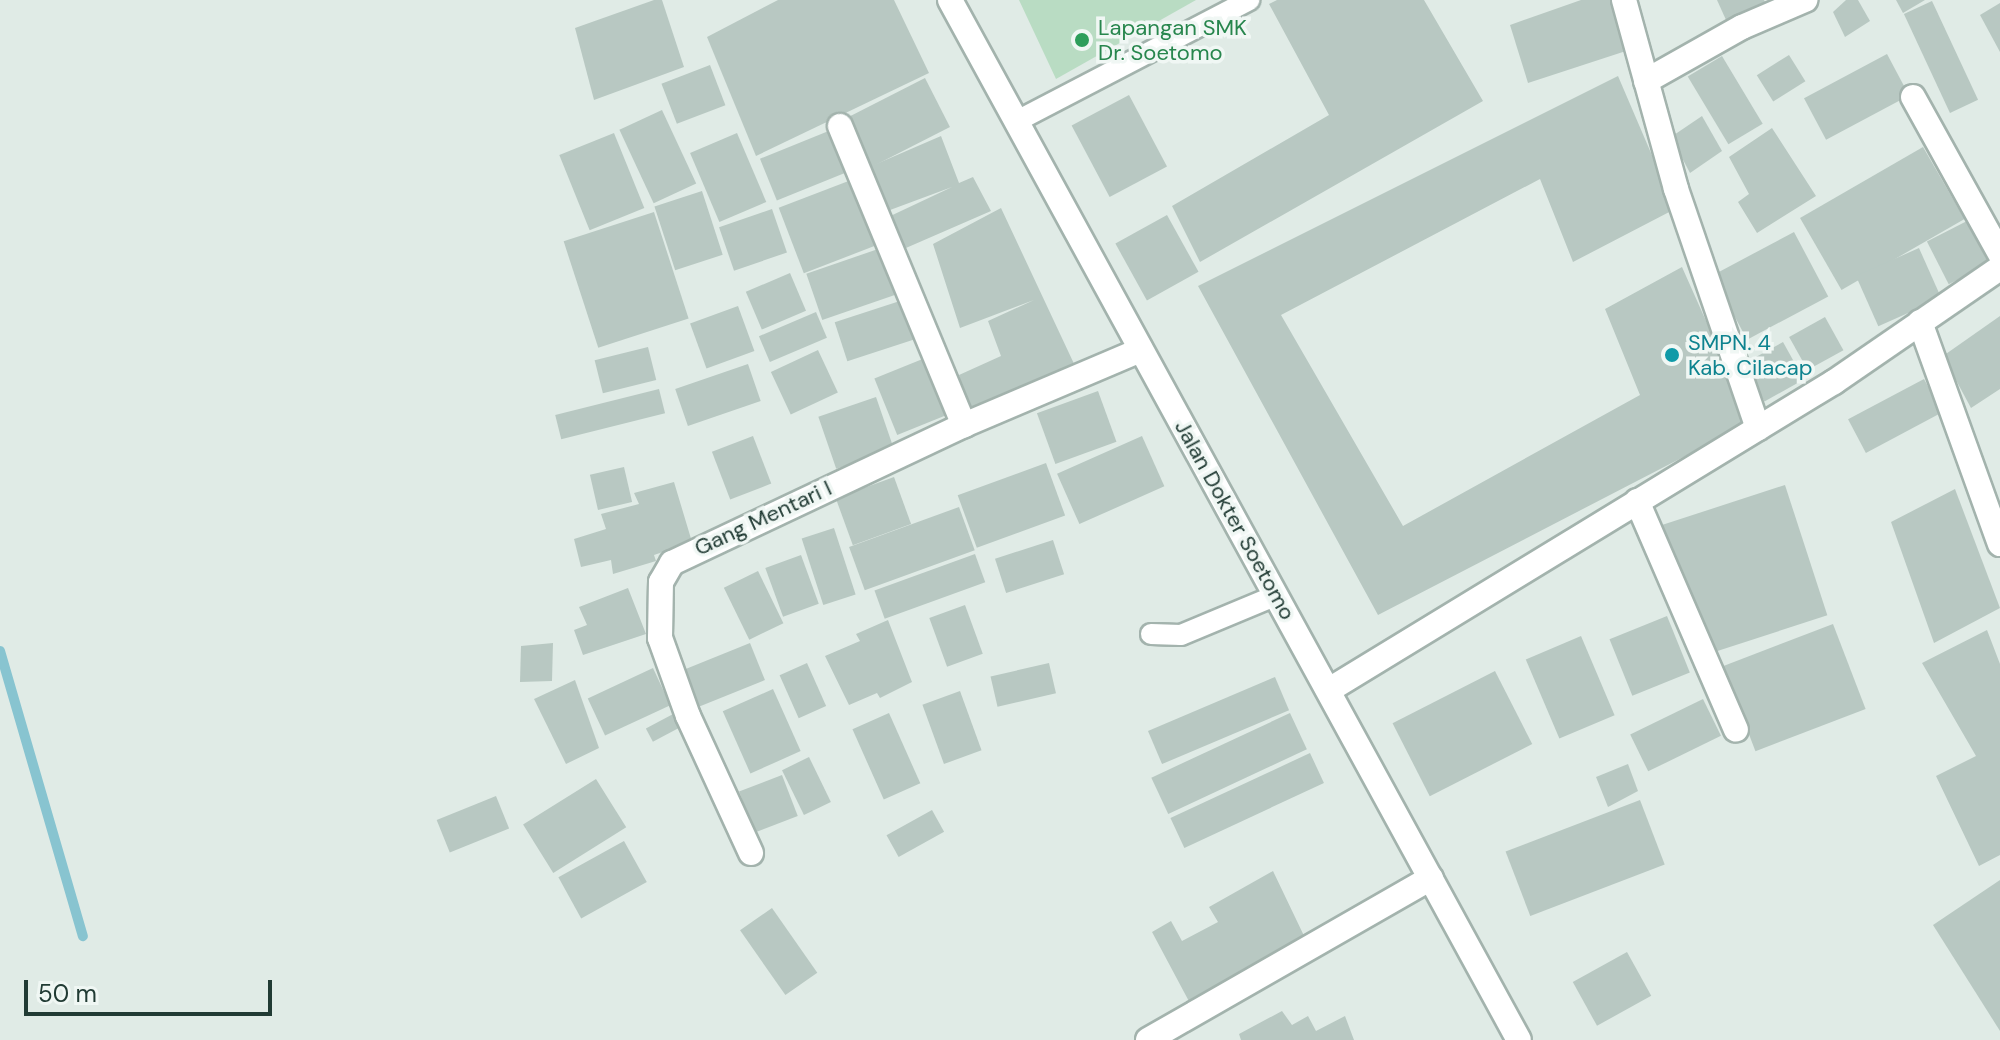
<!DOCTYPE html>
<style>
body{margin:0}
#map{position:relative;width:2000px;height:1040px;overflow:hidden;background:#e0ebe6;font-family:"DM Sans",sans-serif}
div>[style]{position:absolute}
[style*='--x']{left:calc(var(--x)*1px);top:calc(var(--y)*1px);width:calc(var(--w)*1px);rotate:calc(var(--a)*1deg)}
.green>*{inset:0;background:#b9dcc3}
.stream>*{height:10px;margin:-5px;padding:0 5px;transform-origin:5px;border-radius:5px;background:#88c4d0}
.building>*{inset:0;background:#b8c8c2;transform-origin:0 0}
.roads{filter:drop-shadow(2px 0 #a3b3ad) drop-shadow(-2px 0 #a3b3ad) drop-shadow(0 2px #a3b3ad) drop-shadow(0 -2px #a3b3ad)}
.lane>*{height:20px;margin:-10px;padding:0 10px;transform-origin:10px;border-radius:10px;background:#fff}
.street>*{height:24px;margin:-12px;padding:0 12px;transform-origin:12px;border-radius:12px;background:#fff}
.secondary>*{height:24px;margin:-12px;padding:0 12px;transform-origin:12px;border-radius:12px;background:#fff}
.dots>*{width:22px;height:22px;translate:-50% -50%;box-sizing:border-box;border:4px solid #f0f7f4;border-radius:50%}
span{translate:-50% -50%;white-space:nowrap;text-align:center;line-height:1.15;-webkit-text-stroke:7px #f0f7f4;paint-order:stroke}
.leisure-label{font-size:22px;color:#27864d}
.left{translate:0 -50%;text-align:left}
.culture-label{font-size:22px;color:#0d838f}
.street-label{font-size:22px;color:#213b34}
.scale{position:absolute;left:24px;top:980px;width:248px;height:36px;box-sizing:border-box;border:4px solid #213b34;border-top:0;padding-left:10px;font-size:24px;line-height:28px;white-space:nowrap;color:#213b34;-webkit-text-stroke:6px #f0f7f4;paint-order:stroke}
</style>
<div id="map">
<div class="green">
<div style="clip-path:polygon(1019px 0,1196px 0,1056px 79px)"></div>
</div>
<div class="stream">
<div style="--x:0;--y:651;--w:297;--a:73.8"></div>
</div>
<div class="building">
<div style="clip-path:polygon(654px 0,662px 0,684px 67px,594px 100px,575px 28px)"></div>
<div style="clip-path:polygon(778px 0,894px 0,929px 73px,756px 156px,707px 37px)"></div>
<div style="clip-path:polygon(1277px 0,1424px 0,1483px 101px,1200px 262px,1172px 206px,1329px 115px,1269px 4px)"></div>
<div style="clip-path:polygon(1581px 0,1614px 0,1629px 50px,1528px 83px,1510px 25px)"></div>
<div style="clip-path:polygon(1717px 0,1764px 0,1769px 9px,1731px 31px)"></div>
<div style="clip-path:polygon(1846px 0,1858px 0,1870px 21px,1845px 37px,1833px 12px)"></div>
<div style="clip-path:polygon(1896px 0,1925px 0,1903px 13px)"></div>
<div style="left:1932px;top:1px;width:109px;height:31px;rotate:65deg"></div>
<div style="clip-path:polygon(2000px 3px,2000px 52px,1980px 15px)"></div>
<div style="left:1887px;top:54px;width:47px;height:94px;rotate:62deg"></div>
<div style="left:1789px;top:55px;width:31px;height:38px;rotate:58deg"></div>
<div style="left:1722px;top:56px;width:79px;height:40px;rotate:59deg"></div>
<div style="left:710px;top:65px;width:43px;height:52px;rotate:69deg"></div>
<div style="clip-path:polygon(1618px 76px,1675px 209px,1573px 262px,1540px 179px,1281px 315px,1403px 526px,1640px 395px,1605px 309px,1682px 267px,1751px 422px,1378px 615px,1198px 286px)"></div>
<div style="left:925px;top:78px;width:55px;height:93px;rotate:63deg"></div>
<div style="left:1129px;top:95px;width:81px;height:65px;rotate:62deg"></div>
<div style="left:662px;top:110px;width:81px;height:47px;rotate:65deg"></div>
<div style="clip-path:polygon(1702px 116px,1722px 151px,1690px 173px,1671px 137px)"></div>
<div style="left:836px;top:128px;width:45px;height:82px;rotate:68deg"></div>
<div style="clip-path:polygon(1772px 128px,1816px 196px,1757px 233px,1738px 202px,1749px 194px,1729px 157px)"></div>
<div style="left:614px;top:133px;width:81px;height:59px;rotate:68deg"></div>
<div style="left:737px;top:133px;width:75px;height:51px;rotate:67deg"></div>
<div style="clip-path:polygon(941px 136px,959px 183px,973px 177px,991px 211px,899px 251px,884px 219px,952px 187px,882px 213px,867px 168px)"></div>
<div style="left:1923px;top:147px;width:83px;height:142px;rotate:60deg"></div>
<div style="left:859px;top:177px;width:70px;height:86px;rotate:69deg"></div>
<div style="left:702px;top:191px;width:67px;height:50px;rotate:72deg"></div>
<div style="clip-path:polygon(1001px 208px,1076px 368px,970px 415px,959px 375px,1001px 356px,988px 321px,1034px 300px,960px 328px,933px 244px)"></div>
<div style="left:772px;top:209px;width:46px;height:56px;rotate:71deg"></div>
<div style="left:654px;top:212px;width:112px;height:95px;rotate:72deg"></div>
<div style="left:1167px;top:215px;width:65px;height:59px;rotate:61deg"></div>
<div style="left:1967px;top:221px;width:48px;height:45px;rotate:63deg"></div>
<div style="left:1794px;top:232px;width:73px;height:92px;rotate:62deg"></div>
<div style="left:881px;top:248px;width:49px;height:79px;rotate:71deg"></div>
<div style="left:1919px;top:248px;width:55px;height:69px;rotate:66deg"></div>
<div style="left:790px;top:273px;width:41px;height:48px;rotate:67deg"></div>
<div style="left:906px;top:299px;width:41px;height:75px;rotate:72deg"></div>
<div style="left:738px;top:306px;width:48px;height:51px;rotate:70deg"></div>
<div style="left:816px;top:312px;width:28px;height:62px;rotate:67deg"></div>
<div style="clip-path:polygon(2000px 316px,2000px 389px,1971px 408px,1943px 356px)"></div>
<div style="left:1825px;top:317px;width:38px;height:41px;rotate:61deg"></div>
<div style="left:1783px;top:342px;width:43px;height:45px;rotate:61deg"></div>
<div style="left:648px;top:347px;width:34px;height:55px;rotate:76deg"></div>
<div style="left:818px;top:350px;width:47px;height:52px;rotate:65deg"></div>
<div style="left:930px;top:356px;width:61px;height:60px;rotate:68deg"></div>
<div style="left:748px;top:364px;width:39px;height:77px;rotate:71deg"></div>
<div style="left:1924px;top:379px;width:38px;height:86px;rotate:62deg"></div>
<div style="left:659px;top:389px;width:25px;height:107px;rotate:76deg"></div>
<div style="left:1098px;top:391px;width:54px;height:65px;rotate:70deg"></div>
<div style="left:876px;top:397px;width:55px;height:61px;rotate:71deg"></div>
<div style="left:753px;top:436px;width:51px;height:44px;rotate:69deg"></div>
<div style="left:1142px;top:436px;width:55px;height:93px;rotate:66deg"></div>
<div style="left:1046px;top:463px;width:56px;height:94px;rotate:70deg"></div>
<div style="left:624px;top:467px;width:36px;height:35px;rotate:77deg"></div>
<div style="left:894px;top:477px;width:50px;height:62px;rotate:70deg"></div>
<div style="clip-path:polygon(674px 482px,692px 542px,654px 555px,656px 561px,613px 574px,611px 560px,581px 567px,574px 539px,606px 529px,601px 514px,639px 504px,634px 493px)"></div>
<div style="left:1785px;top:485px;width:137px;height:131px;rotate:72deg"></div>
<div style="clip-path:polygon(1955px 489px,2000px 608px,1934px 643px,1891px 522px)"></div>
<div style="left:959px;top:507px;width:46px;height:117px;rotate:70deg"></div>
<div style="left:834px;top:528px;width:70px;height:34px;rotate:72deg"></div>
<div style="left:1053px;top:540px;width:36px;height:61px;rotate:72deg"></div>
<div style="left:975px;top:554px;width:30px;height:107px;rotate:70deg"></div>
<div style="left:801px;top:555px;width:52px;height:38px;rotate:70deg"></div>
<div style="left:758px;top:571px;width:58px;height:38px;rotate:64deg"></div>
<div style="clip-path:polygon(628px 588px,646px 634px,583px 655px,574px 630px,587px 625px,579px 607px)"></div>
<div style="left:965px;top:605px;width:52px;height:38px;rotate:70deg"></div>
<div style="left:1667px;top:616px;width:61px;height:62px;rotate:68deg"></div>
<div style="clip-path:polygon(888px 620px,912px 682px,880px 698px,877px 693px,849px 705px,825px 656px,860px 641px,856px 634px)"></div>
<div style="left:1833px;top:624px;width:91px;height:118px;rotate:69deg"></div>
<div style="clip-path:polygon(1987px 630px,2000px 664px,2000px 855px,1979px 866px,1936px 776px,1976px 756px,1922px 663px)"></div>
<div style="left:1581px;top:636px;width:86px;height:60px;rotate:67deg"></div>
<div style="clip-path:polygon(553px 643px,552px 681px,520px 682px,521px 646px)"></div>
<div style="left:750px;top:643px;width:40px;height:74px;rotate:68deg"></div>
<div style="left:807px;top:663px;width:47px;height:30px;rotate:66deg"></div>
<div style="left:1049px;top:663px;width:31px;height:60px;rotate:77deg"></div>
<div style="left:653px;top:668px;width:41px;height:72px;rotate:65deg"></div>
<div style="left:1495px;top:671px;width:82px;height:115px;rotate:63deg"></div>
<div style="left:1275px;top:677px;width:36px;height:138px;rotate:67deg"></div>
<div style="clip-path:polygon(575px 680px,599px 748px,566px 764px,534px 699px)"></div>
<div style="left:773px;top:689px;width:68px;height:55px;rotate:66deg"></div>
<div style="left:960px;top:691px;width:63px;height:40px;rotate:70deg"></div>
<div style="left:1703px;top:699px;width:41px;height:81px;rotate:64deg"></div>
<div style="left:675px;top:713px;width:15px;height:33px;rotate:62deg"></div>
<div style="left:889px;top:713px;width:77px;height:40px;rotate:66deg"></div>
<div style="left:1290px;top:713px;width:40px;height:153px;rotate:65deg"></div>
<div style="left:1310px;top:753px;width:33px;height:154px;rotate:65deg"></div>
<div style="left:809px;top:757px;width:50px;height:30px;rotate:64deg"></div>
<div style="clip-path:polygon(1628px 764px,1638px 791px,1608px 807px,1596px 777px)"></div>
<div style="left:782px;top:775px;width:44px;height:46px;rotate:69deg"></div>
<div style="left:596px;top:779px;width:57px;height:86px;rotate:58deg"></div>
<div style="left:496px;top:796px;width:35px;height:64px;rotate:68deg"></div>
<div style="left:1640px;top:800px;width:69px;height:144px;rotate:69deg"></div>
<div style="left:932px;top:810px;width:25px;height:52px;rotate:61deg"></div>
<div style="left:624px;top:841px;width:47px;height:75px;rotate:61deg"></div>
<div style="clip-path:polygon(1273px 871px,1306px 940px,1192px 1007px,1152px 932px,1171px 921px,1182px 941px,1218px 922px,1209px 907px)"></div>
<div style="clip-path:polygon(2000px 880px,2000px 1031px,1933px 925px)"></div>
<div style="left:772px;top:908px;width:79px;height:39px;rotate:55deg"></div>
<div style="left:1627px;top:952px;width:50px;height:62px;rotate:61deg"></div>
<div style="clip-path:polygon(1282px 1011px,1292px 1025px,1308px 1016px,1316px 1031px,1345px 1016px,1354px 1040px,1241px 1040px,1239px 1034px)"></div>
</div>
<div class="roads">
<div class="lane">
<div style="--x:1017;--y:121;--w:262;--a:-27.5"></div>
<div style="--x:1151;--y:634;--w:30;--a:2"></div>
<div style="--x:1181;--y:635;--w:104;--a:-22.6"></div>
</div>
<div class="street">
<div style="--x:1624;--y:0;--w:196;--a:74.6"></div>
<div style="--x:1676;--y:189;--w:253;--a:71.1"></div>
<div style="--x:1646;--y:81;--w:110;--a:-29.4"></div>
<div style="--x:1742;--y:27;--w:69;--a:-23.2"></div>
<div style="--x:1913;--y:97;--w:179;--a:61"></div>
<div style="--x:840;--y:126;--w:324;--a:67.5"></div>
<div style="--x:1920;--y:322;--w:236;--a:70.2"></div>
<div style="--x:1637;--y:501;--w:249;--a:66.6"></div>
<div style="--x:1329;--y:690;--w:592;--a:-31.38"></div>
<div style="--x:1834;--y:382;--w:201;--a:-34.5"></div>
<div style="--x:751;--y:853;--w:151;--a:-114.7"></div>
<div style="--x:688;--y:716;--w:83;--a:-109.7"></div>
<div style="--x:660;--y:638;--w:56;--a:-89"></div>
<div style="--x:661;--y:582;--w:22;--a:-60"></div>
<div style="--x:672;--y:563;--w:323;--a:-25.3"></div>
<div style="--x:964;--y:425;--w:192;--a:-23"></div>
<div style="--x:1148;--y:1040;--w:326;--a:-29.8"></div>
</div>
<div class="secondary">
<div style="--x:950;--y:0;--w:1185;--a:61.32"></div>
</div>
</div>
<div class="dots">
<div style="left:1082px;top:40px;background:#2e9e5b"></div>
<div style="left:1672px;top:355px;background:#0f9aa8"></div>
</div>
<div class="leisure-label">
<span class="left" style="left:1098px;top:40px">Lapangan SMK<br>Dr. Soetomo</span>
</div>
<div class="culture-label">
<span class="left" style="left:1688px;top:355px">SMPN. 4<br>Kab. Cilacap</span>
</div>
<div class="street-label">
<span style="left:763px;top:518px;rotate:-25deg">Gang Mentari I</span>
<span style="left:1235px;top:520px;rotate:61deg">Jalan Dokter Soetomo</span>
</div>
<div class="scale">50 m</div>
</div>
